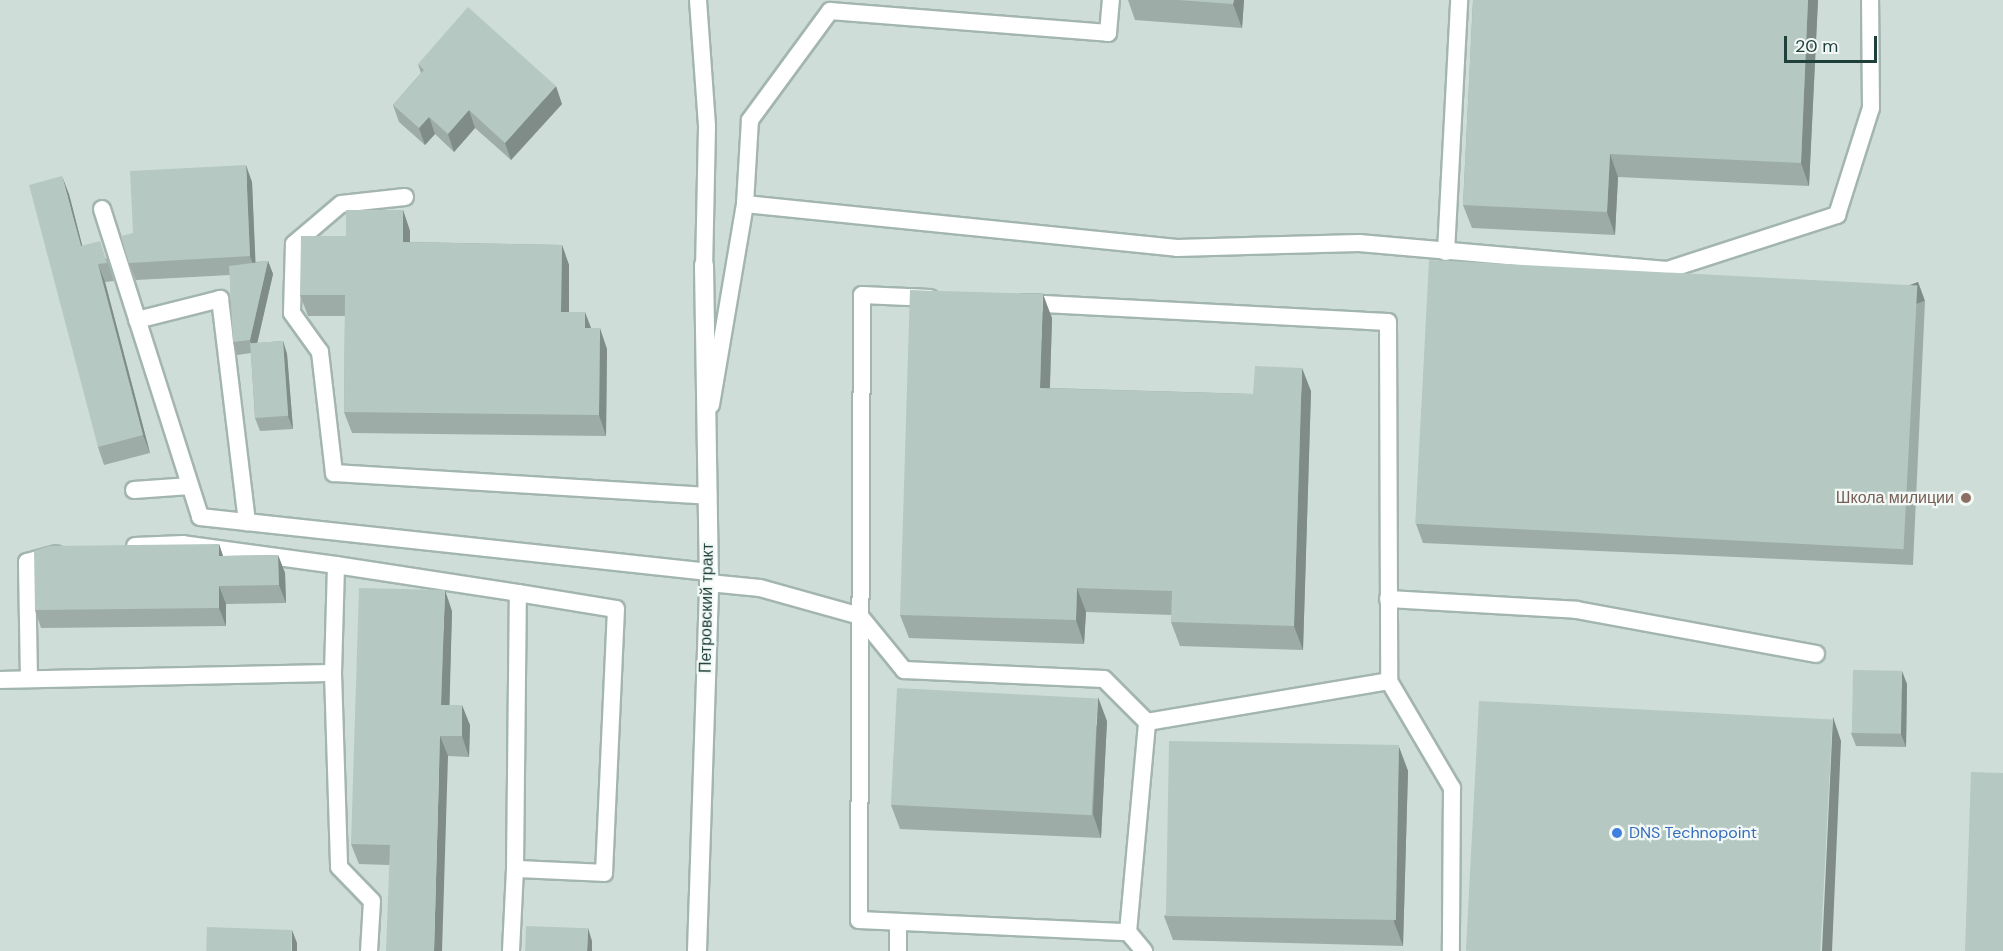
<!DOCTYPE html>
<meta charset="utf-8">
<style>
body{margin:0}
#map{position:relative;width:2003px;height:951px;overflow:hidden;background:#e1ede9;font-family:"DM Sans",sans-serif}
div>[style]{position:absolute}
[style*='--x']{left:calc(var(--x)*1px);top:calc(var(--y)*1px);width:calc(var(--w)*1px);rotate:calc(var(--a)*1deg)}
.built>*{inset:0;background:#cfddd8;transform-origin:0 0}
.roads{filter:drop-shadow(2px 0 #a3b5b1) drop-shadow(-2px 0 #a3b5b1) drop-shadow(0 2px #a3b5b1) drop-shadow(0 -2px #a3b5b1)}
.lane>*{height:16px;margin:-8px;padding:0 8px;transform-origin:8px;border-radius:8px;background:#fff}
.street>*{height:18px;margin:-9px;padding:0 9px;transform-origin:9px;border-radius:9px;background:#fff}
.wall>*{inset:0;background:#9daca7}
.shaded-wall>*{inset:0;background:#7f8c88;transform-origin:0 0}
.building>*{inset:0;background:#b6c8c2;transform-origin:0 0}
.dots>*{width:16px;height:16px;translate:-50% -50%;box-sizing:border-box;border:3px solid #f2f9f6;border-radius:50%}
span{translate:-50% -50%;white-space:nowrap;text-align:center;line-height:1.15;-webkit-text-stroke:4.5px #f2f9f6;paint-order:stroke}
.education-label{font-size:16px;color:#785e54}
.right{translate:-100% -50%;text-align:right}
.street-label{font-size:16px;color:#1f3f3a}
.shop-label{font-size:16px;color:#366cbe}
.left{translate:0 -50%;text-align:left}
.scale{position:absolute;left:1784px;top:36px;width:93px;height:27px;box-sizing:border-box;border:3px solid #1f3f3a;border-top:0;padding-left:8px;font-size:18px;line-height:21px;white-space:nowrap;color:#1f3f3a;-webkit-text-stroke:4px #f2f9f6;paint-order:stroke}
</style>
<div id="map">
<div class="built">
<div style="left:0;top:0;width:2003px;height:951px"></div>
</div>
<div class="roads">
<div class="lane">
<div style="--x:698;--y:0;--w:127;--a:85.9"></div>
<div style="--x:707;--y:127;--w:138;--a:91.2"></div>
<div style="--x:405;--y:197;--w:64;--a:173.8"></div>
<div style="--x:341;--y:204;--w:62;--a:139.6"></div>
<div style="--x:294;--y:244;--w:69;--a:91.7"></div>
<div style="--x:292;--y:313;--w:48;--a:54.3"></div>
<div style="--x:320;--y:352;--w:122;--a:83.4"></div>
<div style="--x:334;--y:473;--w:375;--a:3.5"></div>
<div style="--x:745;--y:204;--w:434;--a:5.8"></div>
<div style="--x:1177;--y:248;--w:182;--a:-1.6"></div>
<div style="--x:1359;--y:243;--w:309;--a:5"></div>
<div style="--x:1667;--y:270;--w:179;--a:-17.9"></div>
<div style="--x:1837;--y:215;--w:112;--a:-72.4"></div>
<div style="--x:1871;--y:108;--w:108;--a:-90.5"></div>
<div style="--x:102;--y:209;--w:323;--a:72.3"></div>
<div style="--x:200;--y:517;--w:512;--a:6.17"></div>
<div style="--x:1446;--y:252;--w:252;--a:-87"></div>
<div style="--x:930;--y:298;--w:68;--a:-177.5"></div>
<div style="--x:862;--y:295;--w:625;--a:90.28"></div>
<div style="--x:859;--y:920;--w:269;--a:2.6"></div>
<div style="--x:1128;--y:932;--w:25;--a:50"></div>
<div style="--x:1025;--y:303;--w:363;--a:3"></div>
<div style="--x:1388;--y:322;--w:359;--a:89.8"></div>
<div style="--x:1389;--y:681;--w:124;--a:59.5"></div>
<div style="--x:1452;--y:788;--w:163;--a:90.4"></div>
<div style="--x:137;--y:320;--w:86;--a:-14.2"></div>
<div style="--x:220;--y:299;--w:225;--a:83.1"></div>
<div style="--x:711;--y:405;--w:204;--a:-80.4"></div>
<div style="--x:745;--y:204;--w:84;--a:-86.6"></div>
<div style="--x:750;--y:120;--w:135;--a:-53.7"></div>
<div style="--x:830;--y:11;--w:279;--a:4.5"></div>
<div style="--x:1108;--y:33;--w:33;--a:-85"></div>
<div style="--x:134;--y:490;--w:56;--a:-4.1"></div>
<div style="--x:336;--y:565;--w:184;--a:8.7"></div>
<div style="--x:518;--y:593;--w:99;--a:9.3"></div>
<div style="--x:616;--y:609;--w:264;--a:92.6"></div>
<div style="--x:604;--y:873;--w:89;--a:-177.4"></div>
<div style="--x:515;--y:869;--w:276;--a:-89.4"></div>
<div style="--x:709;--y:583;--w:51;--a:5.6"></div>
<div style="--x:760;--y:588;--w:104;--a:15.6"></div>
<div style="--x:860;--y:616;--w:70;--a:50.8"></div>
<div style="--x:904;--y:670;--w:200;--a:2.6"></div>
<div style="--x:1104;--y:679;--w:61;--a:45"></div>
<div style="--x:1147;--y:722;--w:245;--a:-9.6"></div>
<div style="--x:1388;--y:599;--w:189;--a:3.3"></div>
<div style="--x:1577;--y:610;--w:243;--a:10.4"></div>
<div style="--x:333;--y:673;--w:194;--a:88.2"></div>
<div style="--x:339;--y:867;--w:47;--a:45.9"></div>
<div style="--x:372;--y:901;--w:50;--a:93.4"></div>
<div style="--x:29;--y:679;--w:117;--a:-91"></div>
<div style="--x:27;--y:562;--w:30;--a:-15"></div>
<div style="--x:0;--y:680;--w:333;--a:-1.2"></div>
<div style="--x:333;--y:673;--w:108;--a:-88.4"></div>
<div style="--x:336;--y:565;--w:154;--a:-172.2"></div>
<div style="--x:183;--y:544;--w:48;--a:177.6"></div>
<div style="--x:1128;--y:932;--w:211;--a:-84.8"></div>
<div style="--x:511;--y:951;--w:82;--a:-87.2"></div>
<div style="--x:898;--y:951;--w:29;--a:-90"></div>
</div>
<div class="street">
<div style="--x:697;--y:951;--w:368;--a:-88.1"></div>
<div style="--x:709;--y:583;--w:318;--a:-90.9"></div>
</div>
</div>
<div class="wall">
<div style="clip-path:polygon(1128px 0,1244px 0,1242px 28px,1135px 20px)"></div>
<div style="clip-path:polygon(1473px 0,1818px 0,1809px 186px,1618px 177px,1615px 235px,1472px 228px,1463px 205px)"></div>
<div style="clip-path:polygon(418px 64px,562px 104px,511px 160px,475px 128px,454px 152px,435px 134px,425px 145px,399px 122px,393px 105px,421px 73px)"></div>
<div style="clip-path:polygon(252px 182px,255px 262px,268px 261px,273px 274px,257px 343px,283px 341px,287px 354px,293px 429px,260px 431px,255px 418px,251px 353px,237px 355px,233px 342px,230px 275px,136px 280px,129px 263px,133px 233px)"></div>
<div style="clip-path:polygon(69px 194px,82px 246px,107px 259px,114px 281px,105px 282px,150px 453px,104px 465px,98px 447px)"></div>
<div style="clip-path:polygon(403px 210px,410px 231px,410px 242px,562px 245px,569px 265px,569px 312px,591px 328px,607px 349px,606px 436px,352px 433px,344px 412px,345px 316px,308px 316px,300px 295px,346px 236px)"></div>
<div style="clip-path:polygon(1918px 282px,1925px 301px,1913px 565px,1423px 543px,1416px 524px)"></div>
<div style="clip-path:polygon(1052px 318px,1050px 388px,1253px 394px,1311px 391px,1303px 650px,1180px 646px,1171px 622px,1172px 615px,1086px 612px,1084px 644px,909px 638px,900px 615px)"></div>
<div style="clip-path:polygon(219px 544px,223px 556px,278px 555px,285px 573px,286px 603px,226px 604px,226px 626px,41px 628px,35px 610px)"></div>
<div style="clip-path:polygon(452px 611px,449px 705px,470px 725px,469px 757px,448px 756px,389px 865px,359px 864px,351px 844px)"></div>
<div style="clip-path:polygon(1907px 684px,1906px 747px,1856px 746px,1851px 733px)"></div>
<div style="clip-path:polygon(1107px 721px,1101px 838px,900px 829px,891px 805px)"></div>
<div style="clip-path:polygon(1399px 747px,1408px 771px,1403px 946px,1173px 940px,1164px 916px)"></div>
</div>
<div class="shaded-wall">
<div style="clip-path:polygon(1234px 0,1244px 0,1242px 28px,1233px 4px)"></div>
<div style="clip-path:polygon(1808px 0,1818px 0,1809px 186px,1801px 163px)"></div>
<div style="clip-path:polygon(556px 86px,562px 104px,511px 160px,505px 143px)"></div>
<div style="clip-path:polygon(469px 110px,475px 128px,454px 152px,448px 134px)"></div>
<div style="clip-path:polygon(429px 117px,435px 134px,425px 145px,419px 128px)"></div>
<div style="clip-path:polygon(1610px 154px,1618px 177px,1615px 235px,1607px 212px)"></div>
<div style="clip-path:polygon(246px 165px,252px 182px,256px 273px,250px 256px)"></div>
<div style="clip-path:polygon(62px 176px,69px 194px,87px 264px,81px 246px)"></div>
<div style="clip-path:polygon(403px 210px,410px 231px,410px 263px,403px 242px)"></div>
<div style="clip-path:polygon(562px 245px,569px 265px,569px 333px,561px 312px)"></div>
<div style="clip-path:polygon(268px 261px,273px 274px,255px 353px,250px 340px)"></div>
<div style="clip-path:polygon(98px 264px,105px 282px,150px 453px,143px 435px)"></div>
<div style="left:1918px;top:282px;width:20px;height:264px;rotate:70deg"></div>
<div style="clip-path:polygon(1043px 294px,1052px 318px,1049px 411px,1040px 388px)"></div>
<div style="clip-path:polygon(585px 312px,593px 333px,585px 328px)"></div>
<div style="clip-path:polygon(600px 328px,607px 349px,606px 436px,599px 415px)"></div>
<div style="clip-path:polygon(283px 341px,287px 354px,293px 429px,288px 416px)"></div>
<div style="clip-path:polygon(1302px 368px,1311px 391px,1303px 650px,1294px 626px)"></div>
<div style="clip-path:polygon(219px 544px,225px 562px,219px 556px)"></div>
<div style="clip-path:polygon(278px 555px,285px 573px,286px 603px,279px 585px)"></div>
<div style="clip-path:polygon(219px 586px,226px 604px,226px 626px,219px 608px)"></div>
<div style="clip-path:polygon(1077px 588px,1086px 612px,1084px 644px,1076px 620px)"></div>
<div style="clip-path:polygon(445px 590px,452px 611px,449px 725px,441px 705px)"></div>
<div style="clip-path:polygon(1902px 671px,1907px 684px,1906px 747px,1901px 734px)"></div>
<div style="clip-path:polygon(1098px 697px,1107px 721px,1101px 838px,1093px 814px)"></div>
<div style="clip-path:polygon(462px 705px,470px 725px,469px 757px,462px 736px)"></div>
<div style="clip-path:polygon(1833px 717px,1841px 741px,1832px 951px,1822px 951px)"></div>
<div style="clip-path:polygon(440px 736px,448px 756px,442px 951px,434px 951px)"></div>
<div style="clip-path:polygon(1399px 747px,1408px 771px,1403px 946px,1394px 922px)"></div>
<div style="clip-path:polygon(588px 928px,592px 941px,592px 951px,587px 951px)"></div>
<div style="clip-path:polygon(292px 930px,297px 943px,297px 951px,292px 951px)"></div>
</div>
<div class="building">
<div style="clip-path:polygon(1178px 0,1234px 0,1233px 4px)"></div>
<div style="clip-path:polygon(1473px 0,1808px 0,1801px 163px,1610px 154px,1607px 212px,1463px 205px)"></div>
<div style="clip-path:polygon(468px 7px,556px 86px,505px 143px,469px 110px,448px 134px,429px 117px,419px 128px,393px 105px,424px 70px,418px 64px)"></div>
<div style="clip-path:polygon(246px 165px,250px 256px,129px 263px,121px 236px,133px 233px,130px 171px)"></div>
<div style="clip-path:polygon(62px 176px,81px 246px,100px 241px,107px 263px,98px 264px,143px 435px,98px 447px,29px 185px)"></div>
<div style="clip-path:polygon(346px 210px,403px 210px,403px 242px,562px 245px,561px 312px,585px 312px,585px 328px,600px 328px,599px 415px,344px 412px,345px 295px,300px 295px,301px 236px,346px 236px)"></div>
<div style="left:1429px;top:260px;width:489px;height:264px;rotate:3deg"></div>
<div style="clip-path:polygon(268px 261px,250px 340px,233px 342px,229px 266px)"></div>
<div style="clip-path:polygon(910px 290px,1043px 294px,1040px 388px,1253px 394px,1255px 366px,1302px 368px,1294px 626px,1171px 622px,1172px 591px,1077px 588px,1076px 620px,900px 615px)"></div>
<div style="left:283px;top:341px;width:75px;height:33px;rotate:86deg"></div>
<div style="clip-path:polygon(219px 544px,219px 556px,278px 555px,279px 585px,219px 586px,219px 608px,35px 610px,34px 551px,50px 546px)"></div>
<div style="clip-path:polygon(359px 588px,445px 590px,441px 705px,462px 705px,462px 736px,440px 736px,434px 951px,386px 951px,390px 845px,351px 844px)"></div>
<div style="left:1853px;top:670px;width:49px;height:63px;rotate:1deg"></div>
<div style="left:897px;top:688px;width:201px;height:117px;rotate:3deg"></div>
<div style="left:1479px;top:701px;width:354px;height:250px;rotate:3deg"></div>
<div style="left:1169px;top:741px;width:230px;height:175px;rotate:1deg"></div>
<div style="clip-path:polygon(1971px 772px,2003px 773px,2003px 951px,1965px 951px)"></div>
<div style="left:526px;top:926px;width:62px;height:25px;rotate:2deg"></div>
<div style="left:207px;top:927px;width:85px;height:24px;rotate:2deg"></div>
</div>
<div class="dots">
<div style="left:1966px;top:498px;background:#8d6e63"></div>
<div style="left:1617px;top:833px;background:#3f7fe0"></div>
</div>
<div class="education-label">
<span class="right" style="left:1954px;top:498px">Школа милиции</span>
</div>
<div class="street-label">
<span style="left:707px;top:608px;rotate:-89deg">Петровский тракт</span>
</div>
<div class="shop-label">
<span class="left" style="left:1629px;top:833px">DNS Technopoint</span>
</div>
<div class="scale">20 m</div>
</div>
